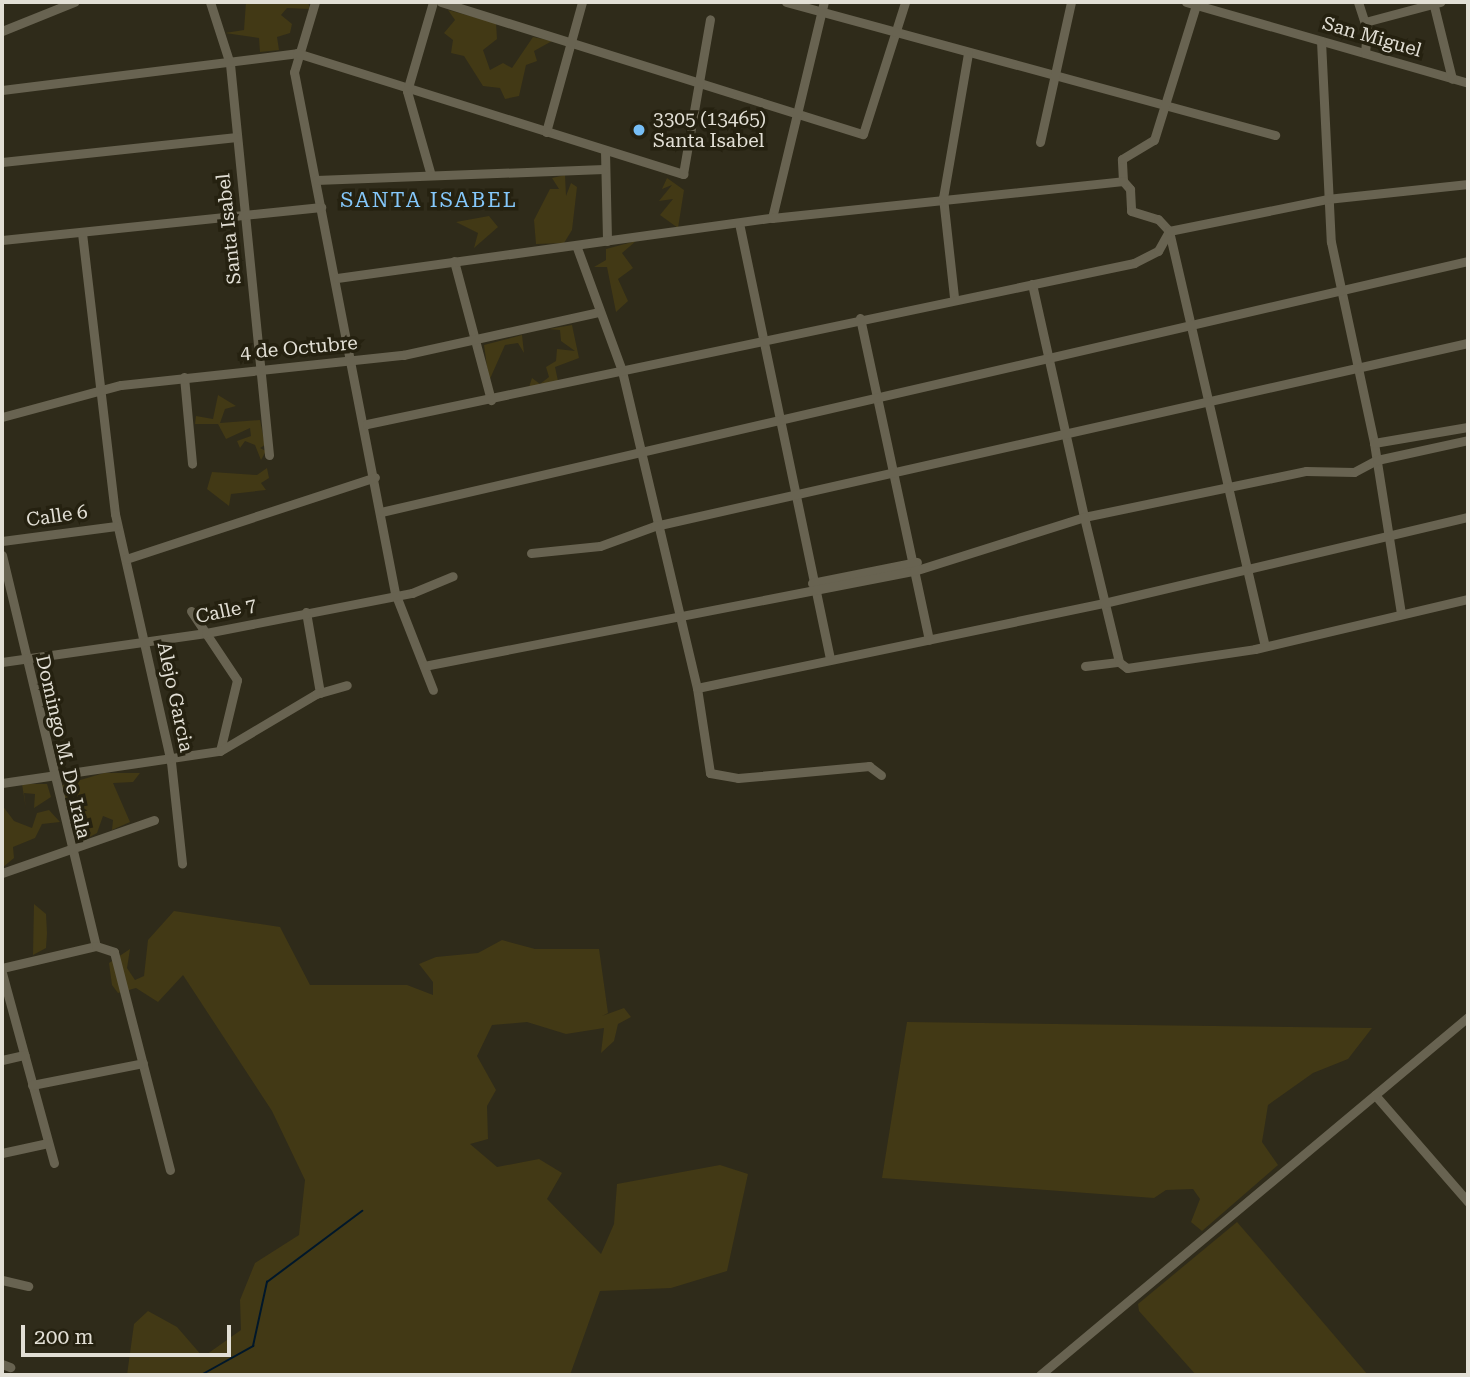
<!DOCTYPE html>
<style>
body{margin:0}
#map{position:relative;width:1470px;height:1377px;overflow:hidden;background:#2f2b1a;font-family:"Roboto Serif",serif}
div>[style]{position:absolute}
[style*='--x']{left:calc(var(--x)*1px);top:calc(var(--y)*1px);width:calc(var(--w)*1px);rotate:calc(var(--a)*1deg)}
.green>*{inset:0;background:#423915}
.stream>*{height:2px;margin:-1px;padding:0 1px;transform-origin:1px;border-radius:1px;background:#00172a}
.minor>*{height:9px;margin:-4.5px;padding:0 4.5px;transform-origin:4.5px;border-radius:4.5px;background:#686351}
.dots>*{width:19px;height:19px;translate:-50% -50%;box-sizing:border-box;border:4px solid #252110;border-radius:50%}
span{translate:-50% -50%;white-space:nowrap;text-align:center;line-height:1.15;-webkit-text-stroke:7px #252110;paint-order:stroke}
.street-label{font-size:19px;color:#e2dfd5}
.poi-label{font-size:19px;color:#e2dfd5}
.left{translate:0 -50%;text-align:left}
.neighbourhood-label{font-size:21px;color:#85c8fb;letter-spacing:2px}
.frame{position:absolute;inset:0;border:4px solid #e2dfd5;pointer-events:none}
.scale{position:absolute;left:21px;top:1325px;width:210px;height:32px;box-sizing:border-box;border:4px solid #e2dfd5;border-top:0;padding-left:9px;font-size:21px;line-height:24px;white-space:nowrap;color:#e2dfd5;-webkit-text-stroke:5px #252110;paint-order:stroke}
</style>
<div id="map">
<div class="green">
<div style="clip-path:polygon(246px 2px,308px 2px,310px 9px,287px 8px,281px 15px,292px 24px,290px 33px,277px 37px,279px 50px,260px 52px,259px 38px,225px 33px,244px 30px)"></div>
<div style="clip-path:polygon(448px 10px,496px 23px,497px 39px,483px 50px,490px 70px,503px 63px,512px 68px,533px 37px,552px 41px,534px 51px,537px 61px,526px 65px,519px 96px,505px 99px,500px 88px,483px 86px,464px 56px,451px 53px,453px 40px,444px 33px,455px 20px)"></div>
<div style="clip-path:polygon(565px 175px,566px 196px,571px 183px,577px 187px,572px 230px,564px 243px,536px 244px,534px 220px,550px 189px,559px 189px,552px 178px)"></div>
<div style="clip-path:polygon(667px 178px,684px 190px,678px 228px,660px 215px,673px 199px,659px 201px,672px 185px,662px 189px)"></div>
<div style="clip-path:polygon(489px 216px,498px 227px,474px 248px,478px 233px,456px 222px)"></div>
<div style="clip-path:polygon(636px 241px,622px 253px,633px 268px,618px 279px,628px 301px,616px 312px,607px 267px,594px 267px,606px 260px,606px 249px)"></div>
<div style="clip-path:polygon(572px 325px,579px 358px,555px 367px,558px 381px,529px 387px,532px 378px,540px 384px,549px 377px,546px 367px,556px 361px,557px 349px,575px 351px,561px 341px,560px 330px,549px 329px)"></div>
<div style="clip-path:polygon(522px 335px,524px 353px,518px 343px,505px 345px,489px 381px,484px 345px)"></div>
<div style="clip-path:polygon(218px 395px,236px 406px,225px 409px,220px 423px,260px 420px,265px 445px,260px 448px,266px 451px,261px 460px,255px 445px,245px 441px,240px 448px,237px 441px,251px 436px,250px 428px,226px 439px,218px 424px,195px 424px,196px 416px,213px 419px)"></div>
<div style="clip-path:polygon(267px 468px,269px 478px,261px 483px,266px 490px,231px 494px,229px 506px,207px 489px,212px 472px,257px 475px)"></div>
<div style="clip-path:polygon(104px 773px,140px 773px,133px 782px,113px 783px,130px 822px,112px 830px,113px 820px,103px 816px,97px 833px,77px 844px,84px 828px,72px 827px,65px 800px,77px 806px,75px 791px,65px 800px,60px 786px)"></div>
<div style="clip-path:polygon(22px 784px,47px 784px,51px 797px,34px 808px,35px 794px,24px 793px,26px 809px)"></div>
<div style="clip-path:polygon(2px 805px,14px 821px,32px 828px,37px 813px,49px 810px,60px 822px,42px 824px,35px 838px,13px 847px,14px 858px,2px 868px)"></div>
<div style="clip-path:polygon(34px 904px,46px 914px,47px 933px,46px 948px,33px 955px)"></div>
<div style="clip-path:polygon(174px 911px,280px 927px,310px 985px,407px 985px,433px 995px,433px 982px,419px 964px,436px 957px,478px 953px,502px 940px,535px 949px,599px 949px,608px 1013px,602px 1016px,624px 1008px,631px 1017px,618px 1024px,614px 1041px,601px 1053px,604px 1028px,566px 1034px,527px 1022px,492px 1025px,477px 1056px,496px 1090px,487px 1106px,488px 1139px,470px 1144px,497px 1167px,539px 1159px,562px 1173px,547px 1199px,601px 1254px,614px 1224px,617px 1184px,720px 1165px,748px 1174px,727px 1271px,671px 1288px,600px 1291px,570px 1375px,127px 1375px,134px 1324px,148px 1311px,177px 1327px,203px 1357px,241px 1330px,240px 1300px,255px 1263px,299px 1235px,305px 1180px,272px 1111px,183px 975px,158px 1002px,136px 988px,118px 993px,112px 985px,109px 963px,130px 949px,127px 968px,135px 980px,144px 976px,148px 940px)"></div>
<div style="clip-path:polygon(907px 1022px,1372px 1028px,1348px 1059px,1313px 1073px,1268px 1105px,1262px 1142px,1278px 1165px,1202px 1231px,1191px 1222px,1200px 1199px,1193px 1189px,1166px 1190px,1154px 1198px,882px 1178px)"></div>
<div style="clip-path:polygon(1237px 1222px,1263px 1252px,1368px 1375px,1196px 1375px,1139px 1311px,1138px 1304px)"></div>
</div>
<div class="stream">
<div style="--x:201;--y:1375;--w:60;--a:-29.1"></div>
<div style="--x:253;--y:1346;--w:66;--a:-77.7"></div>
<div style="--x:267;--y:1282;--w:119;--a:-36.8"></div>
</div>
<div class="minor">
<div style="--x:210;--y:2;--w:65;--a:72.1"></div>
<div style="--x:230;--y:64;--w:393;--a:84.3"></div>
<div style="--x:315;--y:2;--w:73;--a:106.7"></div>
<div style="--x:294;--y:72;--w:531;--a:79.03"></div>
<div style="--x:395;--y:593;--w:104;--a:68.6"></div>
<div style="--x:441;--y:2;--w:442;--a:17.4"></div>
<div style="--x:863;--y:134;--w:139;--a:-72.3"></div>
<div style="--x:786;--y:2;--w:507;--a:15.22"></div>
<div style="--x:1186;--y:2;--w:293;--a:16"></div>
<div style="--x:1358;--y:2;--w:29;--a:72"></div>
<div style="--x:1367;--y:30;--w:23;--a:95"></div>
<div style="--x:1433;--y:2;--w:79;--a:76.1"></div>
<div style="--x:1365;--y:22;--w:78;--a:-14.9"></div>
<div style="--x:2;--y:31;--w:78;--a:-21.9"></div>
<div style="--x:1321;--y:41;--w:201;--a:87.2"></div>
<div style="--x:1331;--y:242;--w:206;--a:77.9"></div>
<div style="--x:1374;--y:443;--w:173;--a:81"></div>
<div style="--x:2;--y:90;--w:297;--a:-7.1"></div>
<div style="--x:297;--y:53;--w:405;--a:17.4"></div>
<div style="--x:683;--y:174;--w:157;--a:-80.1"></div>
<div style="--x:546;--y:132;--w:135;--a:-74.5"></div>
<div style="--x:1040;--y:142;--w:143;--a:-77.5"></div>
<div style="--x:605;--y:151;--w:90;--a:88.7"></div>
<div style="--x:2;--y:162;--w:236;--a:-6.1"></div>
<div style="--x:430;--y:172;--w:84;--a:-105.9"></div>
<div style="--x:407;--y:91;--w:93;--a:-73.7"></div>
<div style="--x:316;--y:180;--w:288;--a:-2.2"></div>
<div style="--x:1123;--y:181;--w:22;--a:-93"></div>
<div style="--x:1122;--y:159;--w:37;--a:-31"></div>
<div style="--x:1154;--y:140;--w:141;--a:-72.7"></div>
<div style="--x:772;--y:218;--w:222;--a:-76.5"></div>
<div style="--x:739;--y:223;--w:446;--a:78.2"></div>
<div style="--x:82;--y:233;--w:283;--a:83.3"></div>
<div style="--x:115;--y:514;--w:254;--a:77.3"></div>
<div style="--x:171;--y:762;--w:102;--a:83.8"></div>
<div style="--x:2;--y:240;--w:321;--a:-5.9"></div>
<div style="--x:576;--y:245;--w:134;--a:69.9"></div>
<div style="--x:622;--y:371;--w:326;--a:76.7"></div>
<div style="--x:697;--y:688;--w:86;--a:81.3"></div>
<div style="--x:710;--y:773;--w:28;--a:10"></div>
<div style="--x:738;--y:778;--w:132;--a:-5.2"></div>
<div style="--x:869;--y:766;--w:15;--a:37"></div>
<div style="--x:454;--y:261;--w:144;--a:75.1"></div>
<div style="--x:337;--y:278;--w:439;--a:-7.9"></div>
<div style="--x:772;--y:218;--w:353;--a:-6"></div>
<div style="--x:1123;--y:181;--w:11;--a:49"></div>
<div style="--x:1130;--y:189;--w:22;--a:87"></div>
<div style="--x:1131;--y:211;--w:28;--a:17"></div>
<div style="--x:1158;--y:219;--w:16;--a:47"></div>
<div style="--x:1169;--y:231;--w:426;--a:77"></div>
<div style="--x:1032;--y:284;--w:239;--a:77.4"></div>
<div style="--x:1084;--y:517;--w:227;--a:-11.7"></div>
<div style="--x:1306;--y:471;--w:48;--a:1.2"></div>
<div style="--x:1354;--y:472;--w:26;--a:-28"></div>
<div style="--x:1377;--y:460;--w:93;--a:-12.4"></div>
<div style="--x:954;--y:297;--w:100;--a:-96.3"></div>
<div style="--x:943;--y:198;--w:147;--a:-80.2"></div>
<div style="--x:860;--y:318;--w:329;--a:77.9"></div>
<div style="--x:184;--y:377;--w:87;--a:84.7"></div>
<div style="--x:2;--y:417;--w:123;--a:-15.1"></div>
<div style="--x:121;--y:385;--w:284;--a:-6.1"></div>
<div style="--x:403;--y:355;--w:201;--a:-12.4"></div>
<div style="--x:367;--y:424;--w:784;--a:-11.85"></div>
<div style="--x:1134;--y:263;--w:27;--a:-27"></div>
<div style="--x:1158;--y:251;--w:23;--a:-61"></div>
<div style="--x:1169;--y:231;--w:161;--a:-11.4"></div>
<div style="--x:1327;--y:199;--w:142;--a:-6.1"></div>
<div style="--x:1374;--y:443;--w:95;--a:-9.7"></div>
<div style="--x:381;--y:512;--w:1116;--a:-13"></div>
<div style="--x:2;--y:541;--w:115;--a:-7.5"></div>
<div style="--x:531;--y:553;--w:69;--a:-5.8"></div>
<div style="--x:600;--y:546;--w:59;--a:-20"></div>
<div style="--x:655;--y:526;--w:833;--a:-12.69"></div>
<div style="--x:2;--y:555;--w:402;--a:76.5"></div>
<div style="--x:126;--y:559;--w:262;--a:-18.2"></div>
<div style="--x:812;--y:583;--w:107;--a:-11.3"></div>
<div style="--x:191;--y:611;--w:83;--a:56.3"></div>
<div style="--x:237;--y:680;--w:73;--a:103.5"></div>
<div style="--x:306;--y:612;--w:82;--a:80.2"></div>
<div style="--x:2;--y:662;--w:206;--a:-8.1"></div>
<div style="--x:206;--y:633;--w:210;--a:-11"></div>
<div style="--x:412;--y:593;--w:44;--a:-22.5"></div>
<div style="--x:424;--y:666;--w:499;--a:-11"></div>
<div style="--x:914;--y:571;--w:178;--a:-17.6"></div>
<div style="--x:1084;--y:517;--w:149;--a:76.4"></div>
<div style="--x:1085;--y:666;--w:34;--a:-7"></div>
<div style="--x:1119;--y:662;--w:10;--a:37"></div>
<div style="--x:1127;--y:668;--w:129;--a:-8.4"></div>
<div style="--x:1255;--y:649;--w:219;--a:-13.2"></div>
<div style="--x:697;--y:688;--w:416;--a:-11.8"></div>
<div style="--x:1104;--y:603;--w:374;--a:-13.3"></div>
<div style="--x:2;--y:783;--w:220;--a:-8.4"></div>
<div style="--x:220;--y:751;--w:112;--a:-30.7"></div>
<div style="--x:316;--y:694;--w:32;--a:-16"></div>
<div style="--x:2;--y:873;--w:161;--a:-19.2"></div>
<div style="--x:2;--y:968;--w:97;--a:-13.2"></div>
<div style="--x:96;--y:946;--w:19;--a:18"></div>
<div style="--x:114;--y:952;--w:225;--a:75.6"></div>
<div style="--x:2;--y:973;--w:197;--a:74.7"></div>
<div style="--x:2;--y:1060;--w:23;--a:-13"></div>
<div style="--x:32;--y:1085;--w:113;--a:-11.2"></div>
<div style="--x:1375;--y:1095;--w:142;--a:49"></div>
<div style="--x:2;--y:1153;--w:47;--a:-12.3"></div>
<div style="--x:2;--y:1280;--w:27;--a:13"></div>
<div style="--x:2;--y:1364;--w:9;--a:21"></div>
<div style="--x:1040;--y:1375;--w:558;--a:-39.91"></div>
</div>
<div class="dots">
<div style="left:639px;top:130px;background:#77bff7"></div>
</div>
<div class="street-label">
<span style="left:1372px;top:37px;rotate:16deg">San Miguel</span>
<span style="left:229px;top:229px;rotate:-96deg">Santa Isabel</span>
<span style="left:299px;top:348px;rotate:-5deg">4 de Octubre</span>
<span style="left:57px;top:516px;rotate:-8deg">Calle 6</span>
<span style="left:226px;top:611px;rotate:-12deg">Calle 7</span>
<span style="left:175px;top:697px;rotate:78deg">Alejo Garcia</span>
<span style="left:63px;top:747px;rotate:77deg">Domingo M. De Irala</span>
</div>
<div class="poi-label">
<span class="left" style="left:653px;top:130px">3305 (13465)<br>Santa Isabel</span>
</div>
<div class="neighbourhood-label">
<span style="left:429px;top:200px">SANTA ISABEL</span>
</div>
<div class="frame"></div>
<div class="scale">200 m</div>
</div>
